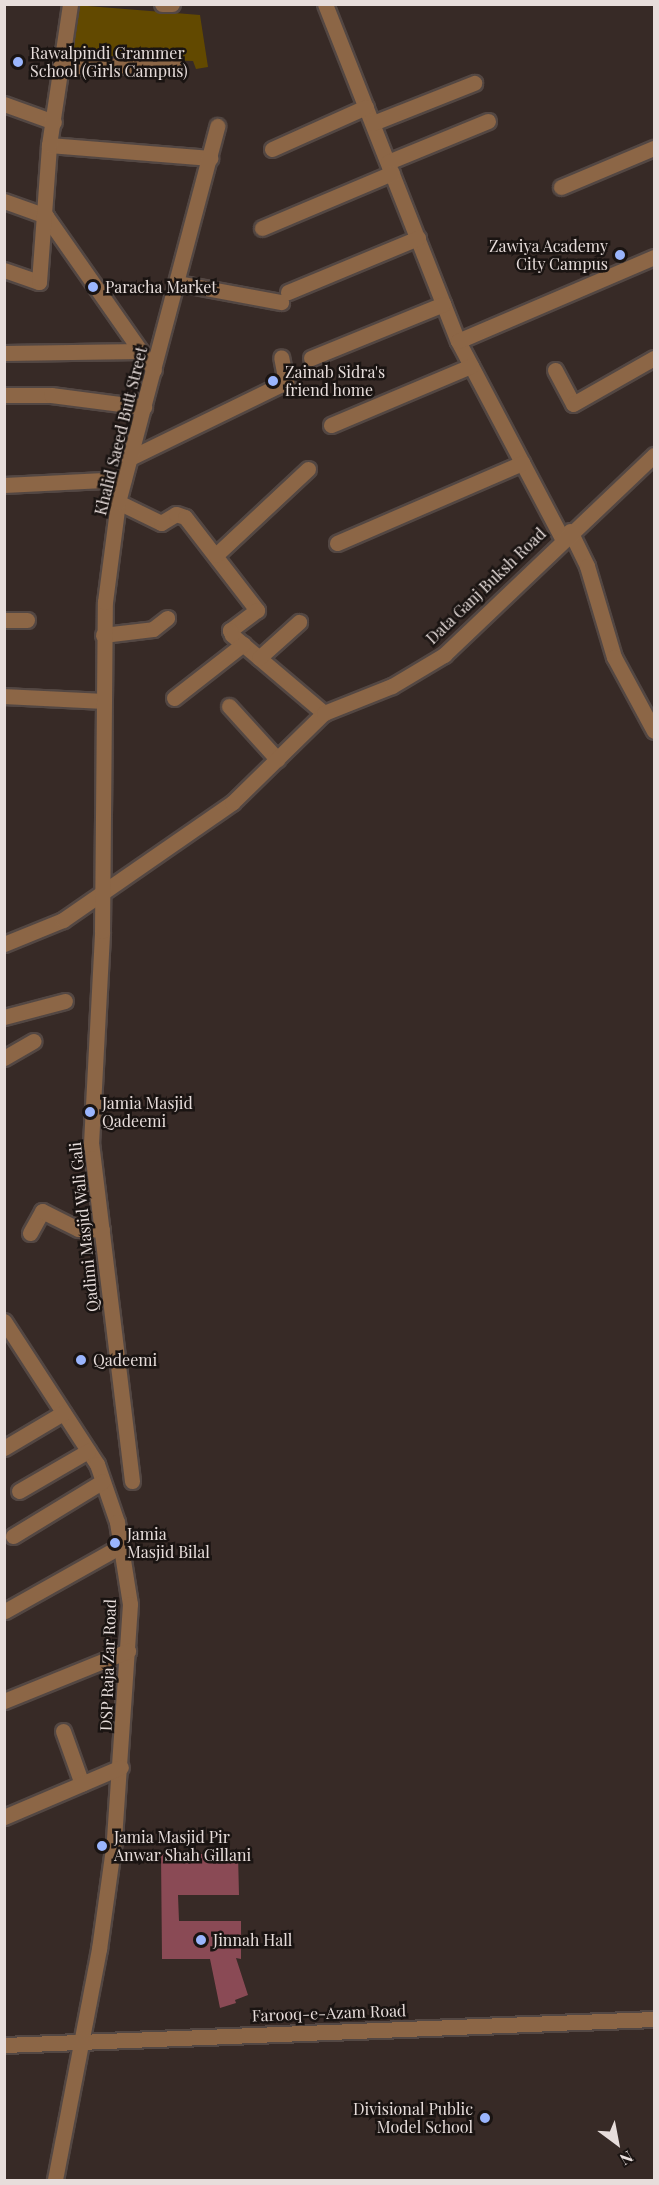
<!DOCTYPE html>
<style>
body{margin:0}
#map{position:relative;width:659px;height:2185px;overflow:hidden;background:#372a26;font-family:"Playfair Display",serif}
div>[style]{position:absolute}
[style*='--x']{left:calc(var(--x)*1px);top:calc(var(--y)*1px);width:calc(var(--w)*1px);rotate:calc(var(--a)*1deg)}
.green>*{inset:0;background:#624900}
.building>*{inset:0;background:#8a4a55}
.roads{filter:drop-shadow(2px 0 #534743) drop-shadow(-2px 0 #534743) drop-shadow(0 2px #534743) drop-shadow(0 -2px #534743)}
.minor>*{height:15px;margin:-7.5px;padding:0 7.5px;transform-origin:7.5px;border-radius:7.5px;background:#8c6646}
.dots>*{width:16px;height:16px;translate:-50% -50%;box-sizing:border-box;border:3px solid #1a1412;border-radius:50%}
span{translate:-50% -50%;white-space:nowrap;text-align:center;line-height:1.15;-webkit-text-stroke:5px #1a1412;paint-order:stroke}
.poi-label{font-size:16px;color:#e7dddb}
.left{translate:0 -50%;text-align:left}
.right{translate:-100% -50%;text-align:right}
.street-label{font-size:16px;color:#e7dddb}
.frame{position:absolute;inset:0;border:6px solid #e7dddb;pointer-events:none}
.north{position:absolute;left:587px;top:2113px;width:60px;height:60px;-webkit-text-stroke:4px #1a1412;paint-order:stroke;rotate:148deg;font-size:16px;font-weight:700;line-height:24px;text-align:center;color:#e7dddb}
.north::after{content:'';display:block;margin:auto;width:21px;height:27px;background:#e7dddb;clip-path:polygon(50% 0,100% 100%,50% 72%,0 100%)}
</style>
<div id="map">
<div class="green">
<div style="clip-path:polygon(75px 5px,200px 15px,208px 67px,196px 69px,193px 61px,167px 60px,69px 63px)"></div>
</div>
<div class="building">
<div style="clip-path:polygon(161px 1854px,238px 1854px,239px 1895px,178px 1895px,179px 1921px,241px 1921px,241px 1959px,236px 1958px,248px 1995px,235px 2000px,236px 2003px,220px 2008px,210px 1959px,162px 1959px)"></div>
</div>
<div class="roads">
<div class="minor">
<div style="--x:162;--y:4;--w:10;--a:0"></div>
<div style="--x:325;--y:4;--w:362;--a:68.5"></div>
<div style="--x:458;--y:341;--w:223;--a:62.2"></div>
<div style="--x:60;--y:67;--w:115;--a:-1.5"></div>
<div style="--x:4;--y:104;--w:53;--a:19.8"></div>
<div style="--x:373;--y:123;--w:109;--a:-21.6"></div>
<div style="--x:49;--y:145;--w:162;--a:4.6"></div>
<div style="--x:272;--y:149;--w:103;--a:-24.1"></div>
<div style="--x:388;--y:162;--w:108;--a:-22.3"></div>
<div style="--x:561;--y:187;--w:101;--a:-22.8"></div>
<div style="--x:4;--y:201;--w:45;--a:19.7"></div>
<div style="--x:46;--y:216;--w:188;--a:55"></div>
<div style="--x:262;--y:228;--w:141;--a:-22.9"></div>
<div style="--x:4;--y:270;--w:37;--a:19"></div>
<div style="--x:39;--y:282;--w:137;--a:-85.8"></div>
<div style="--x:49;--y:145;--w:143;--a:-81.5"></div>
<div style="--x:178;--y:283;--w:105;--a:10.5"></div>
<div style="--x:288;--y:292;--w:141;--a:-22.6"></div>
<div style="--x:458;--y:341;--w:213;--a:-23.2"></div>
<div style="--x:4;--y:353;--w:136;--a:-0.8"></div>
<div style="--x:311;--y:358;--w:143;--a:-22.2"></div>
<div style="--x:555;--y:370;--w:38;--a:62"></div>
<div style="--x:573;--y:404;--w:93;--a:-29.6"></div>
<div style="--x:4;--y:395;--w:47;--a:0"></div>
<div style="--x:51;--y:395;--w:94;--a:7.4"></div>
<div style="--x:331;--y:425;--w:152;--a:-22.9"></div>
<div style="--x:130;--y:458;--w:174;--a:-26"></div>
<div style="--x:286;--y:382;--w:25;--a:-101"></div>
<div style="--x:4;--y:485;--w:120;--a:-2.9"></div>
<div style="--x:118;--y:502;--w:48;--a:26"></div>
<div style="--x:161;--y:523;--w:17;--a:-31"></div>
<div style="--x:176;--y:514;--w:9;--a:18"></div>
<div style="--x:185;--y:517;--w:118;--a:52.3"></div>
<div style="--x:257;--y:610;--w:34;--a:143"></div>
<div style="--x:230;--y:630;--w:5;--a:68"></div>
<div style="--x:232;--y:635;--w:121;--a:40.3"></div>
<div style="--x:570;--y:531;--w:39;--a:64"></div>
<div style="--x:587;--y:566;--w:95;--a:73.5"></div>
<div style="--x:614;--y:657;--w:84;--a:61.6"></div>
<div style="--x:337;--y:543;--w:202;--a:-23.4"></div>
<div style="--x:216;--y:555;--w:126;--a:-43.1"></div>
<div style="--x:4;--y:620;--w:23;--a:0"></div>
<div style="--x:103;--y:635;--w:50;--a:-6.8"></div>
<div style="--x:153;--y:629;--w:18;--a:-38"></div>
<div style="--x:259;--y:658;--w:54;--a:-42"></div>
<div style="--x:4;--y:696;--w:98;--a:2.9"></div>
<div style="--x:174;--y:698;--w:88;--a:-38"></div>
<div style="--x:229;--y:706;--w:72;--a:47.8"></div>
<div style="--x:4;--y:944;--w:64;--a:-22.1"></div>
<div style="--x:63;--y:920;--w:206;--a:-34.7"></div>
<div style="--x:232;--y:803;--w:129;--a:-44.4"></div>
<div style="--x:324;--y:713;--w:73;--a:-21.7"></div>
<div style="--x:392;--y:686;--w:61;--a:-30.8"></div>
<div style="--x:444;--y:655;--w:290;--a:-43.6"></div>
<div style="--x:4;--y:1017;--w:63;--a:-14.7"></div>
<div style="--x:4;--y:1058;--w:34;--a:-30"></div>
<div style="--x:30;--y:1233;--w:25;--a:-61"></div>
<div style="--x:42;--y:1211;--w:40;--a:26.6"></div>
<div style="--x:78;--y:1229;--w:24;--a:2"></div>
<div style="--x:4;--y:1321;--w:171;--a:57"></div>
<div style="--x:97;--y:1464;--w:61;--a:71"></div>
<div style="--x:117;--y:1522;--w:83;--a:81"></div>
<div style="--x:130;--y:1604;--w:238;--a:93.9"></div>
<div style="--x:114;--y:1841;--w:109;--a:97.9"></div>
<div style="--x:99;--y:1949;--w:235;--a:100.8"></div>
<div style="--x:4;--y:1448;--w:69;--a:-30.7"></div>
<div style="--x:132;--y:1481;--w:339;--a:-96.9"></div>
<div style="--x:91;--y:1144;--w:213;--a:-87"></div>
<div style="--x:102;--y:931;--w:329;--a:-89.5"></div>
<div style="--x:105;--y:602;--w:101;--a:-82.6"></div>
<div style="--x:118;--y:502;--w:389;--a:-75.2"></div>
<div style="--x:19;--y:1491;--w:80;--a:-30.1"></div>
<div style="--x:13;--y:1536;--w:105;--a:-31.4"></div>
<div style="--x:5;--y:1611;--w:133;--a:-29.3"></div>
<div style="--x:4;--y:1701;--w:134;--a:-22"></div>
<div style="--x:63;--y:1731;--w:56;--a:70.3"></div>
<div style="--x:4;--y:1817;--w:127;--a:-23.1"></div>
<div style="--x:4;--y:2045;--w:651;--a:-2.29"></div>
</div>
</div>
<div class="dots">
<div style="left:18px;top:62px;background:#9ab5fd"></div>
<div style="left:620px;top:255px;background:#9ab5fd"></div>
<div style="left:93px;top:287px;background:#9ab5fd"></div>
<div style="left:273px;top:381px;background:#9ab5fd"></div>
<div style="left:90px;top:1112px;background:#9ab5fd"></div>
<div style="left:81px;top:1360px;background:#9ab5fd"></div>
<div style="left:115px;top:1543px;background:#9ab5fd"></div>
<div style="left:102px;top:1846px;background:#9ab5fd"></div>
<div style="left:201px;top:1940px;background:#9ab5fd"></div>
<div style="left:485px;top:2118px;background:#9ab5fd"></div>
</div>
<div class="poi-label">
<span class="left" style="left:30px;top:62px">Rawalpindi Grammer<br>School (Girls Campus)</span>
<span class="right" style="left:608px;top:255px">Zawiya Academy<br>City Campus</span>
<span class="left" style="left:105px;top:287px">Paracha Market</span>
<span class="left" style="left:285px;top:381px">Zainab Sidra's<br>friend home</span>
<span class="left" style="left:102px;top:1112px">Jamia Masjid<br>Qadeemi</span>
<span class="left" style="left:93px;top:1360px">Qadeemi</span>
<span class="left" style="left:127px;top:1543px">Jamia<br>Masjid Bilal</span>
<span class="left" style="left:114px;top:1846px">Jamia Masjid Pir<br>Anwar Shah Gillani</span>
<span class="left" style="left:213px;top:1940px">Jinnah Hall</span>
<span class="right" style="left:473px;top:2118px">Divisional Public<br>Model School</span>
</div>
<div class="street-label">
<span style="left:121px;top:431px;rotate:-76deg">Khalid Saeed Butt Street</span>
<span style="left:486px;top:586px;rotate:-44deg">Data Ganj Buksh Road</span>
<span style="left:84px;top:1227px;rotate:-96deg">Qadimi Masjid Wali Gali</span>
<span style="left:108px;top:1665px;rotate:-88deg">DSP Raja Zar Road</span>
<span style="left:329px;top:2013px;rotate:-2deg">Farooq-e-Azam Road</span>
</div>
<div class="frame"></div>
<div class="north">N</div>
</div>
